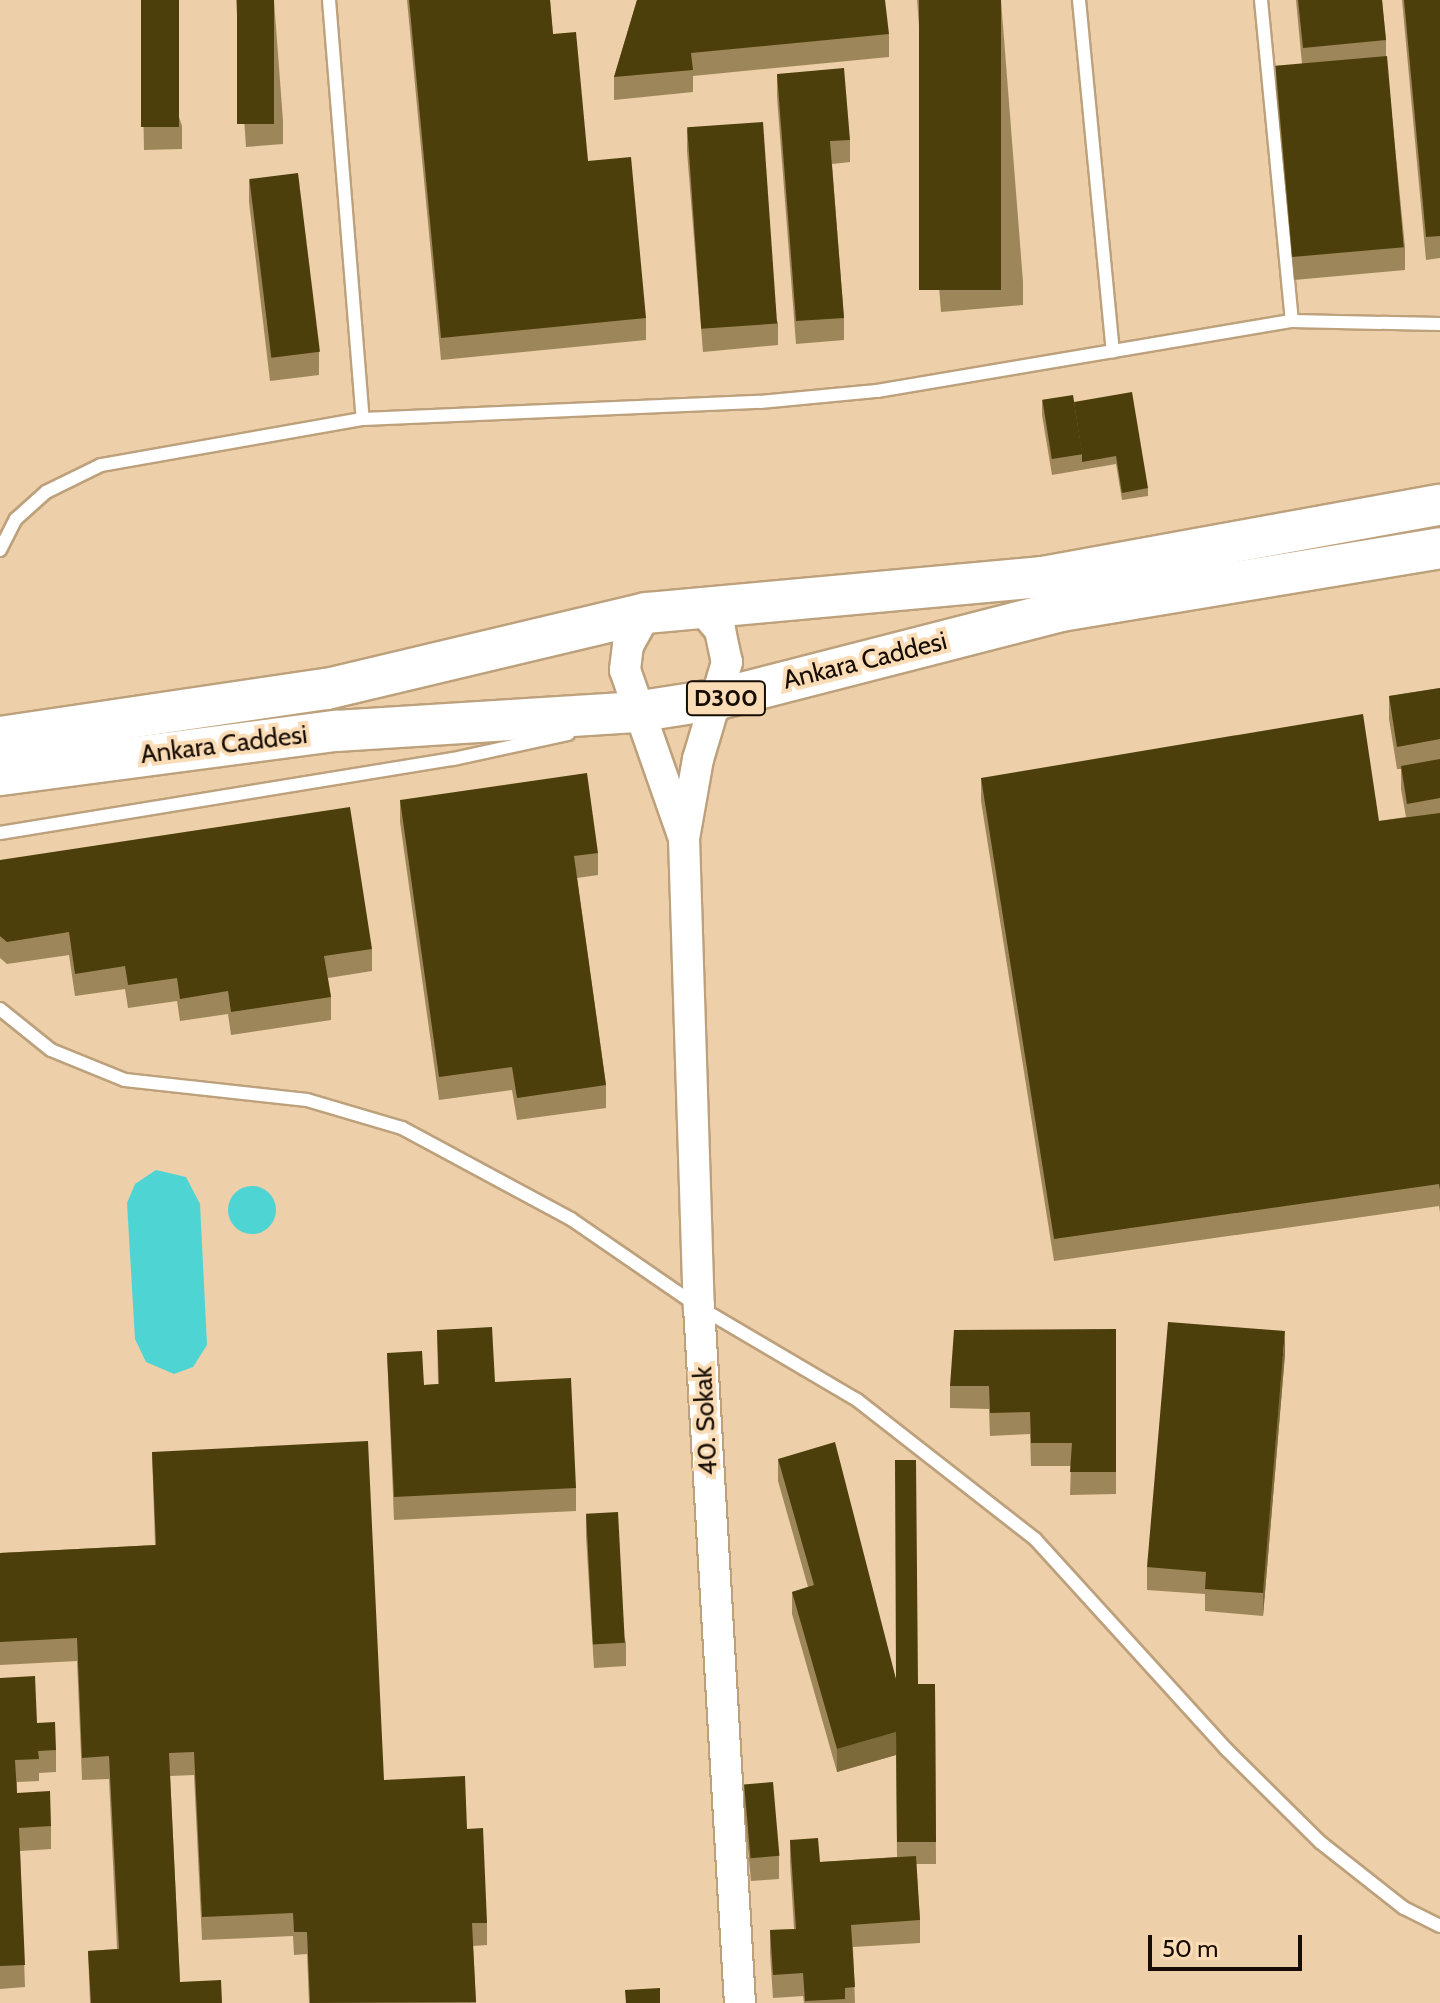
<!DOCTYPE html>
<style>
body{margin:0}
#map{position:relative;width:1440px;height:2003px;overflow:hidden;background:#edcfa9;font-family:Cabin,sans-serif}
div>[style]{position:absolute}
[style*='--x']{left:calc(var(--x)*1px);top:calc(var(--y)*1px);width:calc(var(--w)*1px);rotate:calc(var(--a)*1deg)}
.water>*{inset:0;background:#4ed5d3}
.round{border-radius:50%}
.roads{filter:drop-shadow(2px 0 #bda17c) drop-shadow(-2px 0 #bda17c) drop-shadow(0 2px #bda17c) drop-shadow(0 -2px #bda17c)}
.service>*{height:12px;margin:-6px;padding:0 6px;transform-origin:6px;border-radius:6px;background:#fff}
.tertiary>*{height:30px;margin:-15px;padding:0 15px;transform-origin:15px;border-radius:15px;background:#fff}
.trunk>*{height:40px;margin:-20px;padding:0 20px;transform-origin:20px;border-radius:20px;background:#fff}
.wall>*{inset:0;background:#9d875a}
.shaded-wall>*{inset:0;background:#7d6a3b}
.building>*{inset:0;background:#4d3f0c;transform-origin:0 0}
span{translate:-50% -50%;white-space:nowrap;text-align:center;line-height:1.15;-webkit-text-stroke:8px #fadcb6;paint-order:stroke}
.shield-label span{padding:2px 6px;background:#fadcb6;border:2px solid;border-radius:6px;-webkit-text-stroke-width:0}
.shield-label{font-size:24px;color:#160c02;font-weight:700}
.street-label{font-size:26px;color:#160c02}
.scale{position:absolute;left:1148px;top:1935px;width:154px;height:36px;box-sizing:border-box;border:4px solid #160c02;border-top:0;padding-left:10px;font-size:24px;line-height:28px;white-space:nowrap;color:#160c02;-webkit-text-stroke:6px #fadcb6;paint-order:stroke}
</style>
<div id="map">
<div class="water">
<div style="clip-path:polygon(156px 1170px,186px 1177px,200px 1204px,207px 1345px,193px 1367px,174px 1374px,146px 1362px,135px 1339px,127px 1203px,135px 1184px)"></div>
<div class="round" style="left:228px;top:1186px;width:48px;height:48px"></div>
</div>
<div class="roads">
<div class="service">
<div style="--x:329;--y:0;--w:420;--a:85.4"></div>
<div style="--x:1079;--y:0;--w:353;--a:84.5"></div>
<div style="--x:1261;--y:0;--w:322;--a:84.5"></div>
<div style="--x:0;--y:550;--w:35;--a:-63"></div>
<div style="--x:16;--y:519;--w:40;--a:-42"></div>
<div style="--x:46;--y:492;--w:61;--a:-26.1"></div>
<div style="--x:101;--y:465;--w:266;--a:-10"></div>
<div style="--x:363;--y:419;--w:397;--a:-2.5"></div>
<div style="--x:760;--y:402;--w:118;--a:-5.4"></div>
<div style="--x:877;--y:391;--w:421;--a:-9.6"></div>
<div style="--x:1292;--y:321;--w:148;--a:1.2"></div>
<div style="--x:0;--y:833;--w:459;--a:-9.3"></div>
<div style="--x:453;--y:759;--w:118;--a:-12.3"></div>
<div style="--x:0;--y:1009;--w:65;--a:38.8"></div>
<div style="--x:51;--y:1050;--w:80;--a:22.1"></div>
<div style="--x:125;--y:1080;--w:183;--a:6.3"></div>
<div style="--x:307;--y:1100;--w:99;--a:16.4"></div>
<div style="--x:402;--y:1128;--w:192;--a:28.3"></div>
<div style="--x:571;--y:1219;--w:155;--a:34.5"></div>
<div style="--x:699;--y:1307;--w:183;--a:30.5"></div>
<div style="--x:857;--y:1400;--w:226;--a:38"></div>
<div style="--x:1035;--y:1539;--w:284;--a:47.7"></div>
<div style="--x:1226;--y:1749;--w:132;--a:44.7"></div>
<div style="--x:1320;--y:1842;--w:107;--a:38.2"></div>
<div style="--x:1404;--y:1908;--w:40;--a:26.6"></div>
</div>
<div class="tertiary">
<div style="--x:699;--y:605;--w:33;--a:50"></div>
<div style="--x:720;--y:630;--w:33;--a:78"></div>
<div style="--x:727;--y:662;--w:101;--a:106.6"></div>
<div style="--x:698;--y:759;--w:80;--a:100"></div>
<div style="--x:684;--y:838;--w:469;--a:88.2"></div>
<div style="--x:699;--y:1307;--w:697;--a:86.63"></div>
<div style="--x:646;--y:613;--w:37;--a:119"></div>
<div style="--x:628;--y:645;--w:25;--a:97"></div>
<div style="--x:625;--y:670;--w:176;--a:70.7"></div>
</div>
<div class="trunk">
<div style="--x:0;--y:737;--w:331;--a:-8.4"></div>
<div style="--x:327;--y:689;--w:328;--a:-13.4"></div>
<div style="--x:646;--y:613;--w:398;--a:-5.2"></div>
<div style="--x:1042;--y:577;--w:404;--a:-10.3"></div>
<div style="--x:0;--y:775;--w:339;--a:-7.5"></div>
<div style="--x:336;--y:731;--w:300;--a:-3.6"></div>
<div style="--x:635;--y:712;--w:85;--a:-8.8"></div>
<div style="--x:719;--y:699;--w:353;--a:-14.4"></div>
<div style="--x:1061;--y:611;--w:384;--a:-9.4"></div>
</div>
</div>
<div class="wall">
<div style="clip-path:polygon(141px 0,182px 126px,182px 149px,144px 150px)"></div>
<div style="clip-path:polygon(236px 0,274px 0,283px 121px,283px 144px,246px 147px)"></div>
<div style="clip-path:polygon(407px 0,550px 0,553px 34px,588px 161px,646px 318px,646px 340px,441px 360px)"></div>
<div style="clip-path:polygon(637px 0,889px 34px,889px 57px,693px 76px,693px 92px,614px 100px,614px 77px)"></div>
<div style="clip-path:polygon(917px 0,1001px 0,1023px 282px,1023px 305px,941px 312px)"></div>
<div style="clip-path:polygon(1296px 0,1382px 0,1386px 40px,1386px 56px,1405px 247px,1405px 270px,1294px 280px,1276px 89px,1276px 67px,1302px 64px)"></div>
<div style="clip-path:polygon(1402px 0,1440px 0,1440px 258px,1426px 260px)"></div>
<div style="clip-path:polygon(777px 74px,850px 140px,850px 162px,832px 164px,844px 318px,844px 340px,796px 344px,777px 97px)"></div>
<div style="clip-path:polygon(687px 128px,778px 323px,778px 345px,703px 352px,687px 151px)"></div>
<div style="clip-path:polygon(249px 179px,319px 352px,319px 375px,270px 381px,249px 202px)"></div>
<div style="clip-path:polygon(1042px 400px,1074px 402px,1148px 488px,1148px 496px,1122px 500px,1116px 464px,1052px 475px,1042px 415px)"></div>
<div style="clip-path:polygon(1440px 688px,1440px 1213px,1439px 1206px,1054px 1261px,981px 801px,981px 778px,1379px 821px,1406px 817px,1401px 789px,1401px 769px,1397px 769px,1389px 719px,1389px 696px)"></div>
<div style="clip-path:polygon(400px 800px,598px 853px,598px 875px,577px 878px,606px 1085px,606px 1108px,517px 1120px,512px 1090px,439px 1100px,400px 822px)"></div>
<div style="clip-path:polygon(0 860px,372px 949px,372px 971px,328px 978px,331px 997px,331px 1020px,231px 1035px,228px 1014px,180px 1021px,177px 1001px,128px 1008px,125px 989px,75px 996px,69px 955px,7px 964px,0 958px)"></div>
<div style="clip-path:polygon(1116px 1329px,1116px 1494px,1070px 1495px,1071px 1466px,1031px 1466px,1030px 1434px,990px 1436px,989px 1409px,950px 1408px,950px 1386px)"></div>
<div style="clip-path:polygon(437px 1330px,495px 1382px,576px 1488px,576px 1511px,394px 1520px,387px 1353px,424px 1385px,438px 1384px)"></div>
<div style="clip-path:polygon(1285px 1354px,1263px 1616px,1205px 1611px,1205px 1594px,1147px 1590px,1147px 1567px)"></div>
<div style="clip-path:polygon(152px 1452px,384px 1780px,467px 1829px,487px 1923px,487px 1945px,473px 1946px,476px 2003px,309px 2003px,307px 1954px,294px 1955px,293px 1936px,202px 1940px,194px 1775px,170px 1776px,180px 1982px,222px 2003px,90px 2003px,88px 1951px,117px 1949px,109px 1779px,82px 1780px,77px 1661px,0 1665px,0 1553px,155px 1545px)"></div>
<div style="clip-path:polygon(778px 1459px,896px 1679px,918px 1684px,935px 1684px,936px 1864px,916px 1864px,920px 1920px,920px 1943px,853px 1947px,855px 2003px,804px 2003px,803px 1996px,773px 1998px,770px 1953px,770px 1930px,794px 1929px,790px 1862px,790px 1840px,820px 1862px,897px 1857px,896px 1755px,837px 1772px,792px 1614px,792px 1592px,808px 1587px,778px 1481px)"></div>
<div style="clip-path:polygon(586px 1514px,626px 1643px,626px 1666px,594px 1668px,586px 1536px)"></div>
<div style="clip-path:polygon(0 1678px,37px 1723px,56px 1750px,56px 1772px,39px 1773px,39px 1781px,17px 1782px,17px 1793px,51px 1826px,51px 1849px,20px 1851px,25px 1987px,0 1989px)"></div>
<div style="clip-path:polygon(744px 1784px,779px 1856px,779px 1879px,751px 1881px,744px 1807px)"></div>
</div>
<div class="shaded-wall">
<div style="clip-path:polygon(1285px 1331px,1285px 1354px,1263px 1616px,1263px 1593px)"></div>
<div style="clip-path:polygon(896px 1732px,896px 1755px,837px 1772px,837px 1749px)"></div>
</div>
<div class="building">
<div style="left:141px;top:0;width:38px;height:127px"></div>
<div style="left:237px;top:0;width:37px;height:124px"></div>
<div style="clip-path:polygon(409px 0,550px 0,553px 34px,576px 32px,588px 161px,631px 157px,646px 318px,441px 338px)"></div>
<div style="clip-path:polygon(637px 0,885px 0,889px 34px,691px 53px,693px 70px,614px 77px)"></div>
<div style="left:919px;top:0;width:82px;height:290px"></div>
<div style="clip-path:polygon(1298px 0,1382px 0,1386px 40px,1303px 48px)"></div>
<div style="clip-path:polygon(1404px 0,1440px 0,1440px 236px,1426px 237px)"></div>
<div style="left:1387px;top:56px;width:192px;height:112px;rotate:85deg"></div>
<div style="clip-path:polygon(844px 68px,850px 140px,830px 141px,844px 318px,796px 321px,777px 74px)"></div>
<div style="left:763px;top:122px;width:202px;height:76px;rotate:86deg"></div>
<div style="left:298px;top:173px;width:180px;height:49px;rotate:83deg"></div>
<div style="clip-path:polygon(1132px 392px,1148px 488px,1122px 493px,1116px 456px,1082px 462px,1082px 454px,1074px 402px)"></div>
<div style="left:1073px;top:395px;width:60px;height:31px;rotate:81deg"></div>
<div style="clip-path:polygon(1440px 688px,1440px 739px,1397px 747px,1389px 696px)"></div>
<div style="clip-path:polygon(1363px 714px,1379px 821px,1440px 813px,1440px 1190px,1439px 1184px,1054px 1239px,981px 778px)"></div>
<div style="clip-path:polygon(1440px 759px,1440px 798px,1407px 804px,1401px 766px)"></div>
<div style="clip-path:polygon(587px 773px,598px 853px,574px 856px,606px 1085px,517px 1098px,512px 1067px,439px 1077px,400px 800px)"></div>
<div style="clip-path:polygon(350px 807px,372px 949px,324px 956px,331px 997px,231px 1012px,228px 991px,180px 999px,177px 978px,128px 985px,125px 966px,75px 974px,69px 932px,7px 942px,0 936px,0 860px)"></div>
<div style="clip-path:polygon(1168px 1322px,1285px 1331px,1263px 1593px,1205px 1589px,1206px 1572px,1147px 1567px)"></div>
<div style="clip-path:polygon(492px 1327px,495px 1382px,571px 1378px,576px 1488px,394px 1497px,387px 1353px,422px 1351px,424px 1385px,439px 1384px,437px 1330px)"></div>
<div style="clip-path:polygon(1116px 1329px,1116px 1472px,1070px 1472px,1072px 1443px,1031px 1443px,1030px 1412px,990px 1413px,989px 1386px,950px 1386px,954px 1330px)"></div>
<div style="clip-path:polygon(368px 1441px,384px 1780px,465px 1776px,467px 1829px,483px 1828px,487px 1923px,472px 1923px,476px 2002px,310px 2003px,307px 1932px,294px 1932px,293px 1913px,202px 1917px,194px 1752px,169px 1753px,180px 1982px,221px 1980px,222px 2003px,91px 2003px,88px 1951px,119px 1949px,109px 1756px,82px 1758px,77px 1638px,0 1642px,0 1553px,156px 1545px,152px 1452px)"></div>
<div style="clip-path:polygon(835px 1442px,896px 1679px,895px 1460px,916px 1460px,918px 1684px,935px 1684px,936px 1842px,897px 1842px,896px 1732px,837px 1749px,792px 1592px,814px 1585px,778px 1459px)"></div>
<div style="left:618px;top:1512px;width:131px;height:32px;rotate:87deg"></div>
<div style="clip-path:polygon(35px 1676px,37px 1723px,55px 1722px,56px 1750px,38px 1751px,39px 1759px,15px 1760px,17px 1793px,50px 1791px,51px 1826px,19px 1828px,25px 1965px,0 1966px,0 1678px)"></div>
<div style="left:773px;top:1782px;width:74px;height:29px;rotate:85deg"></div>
<div style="clip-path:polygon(818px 1838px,820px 1862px,916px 1856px,920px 1920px,851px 1925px,855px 1987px,845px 1988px,845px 1999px,805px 2001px,803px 1973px,773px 1975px,770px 1930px,796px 1929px,790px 1840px)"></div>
<div style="clip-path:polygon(660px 1988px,660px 2003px,626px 2003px,625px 1990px)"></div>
</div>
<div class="shield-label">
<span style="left:726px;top:698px">D300</span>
</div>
<div class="street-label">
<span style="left:865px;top:661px;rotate:-14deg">Ankara Caddesi</span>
<span style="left:224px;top:745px;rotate:-7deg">Ankara Caddesi</span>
<span style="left:706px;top:1421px;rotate:-93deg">40. Sokak</span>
</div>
<div class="scale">50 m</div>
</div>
